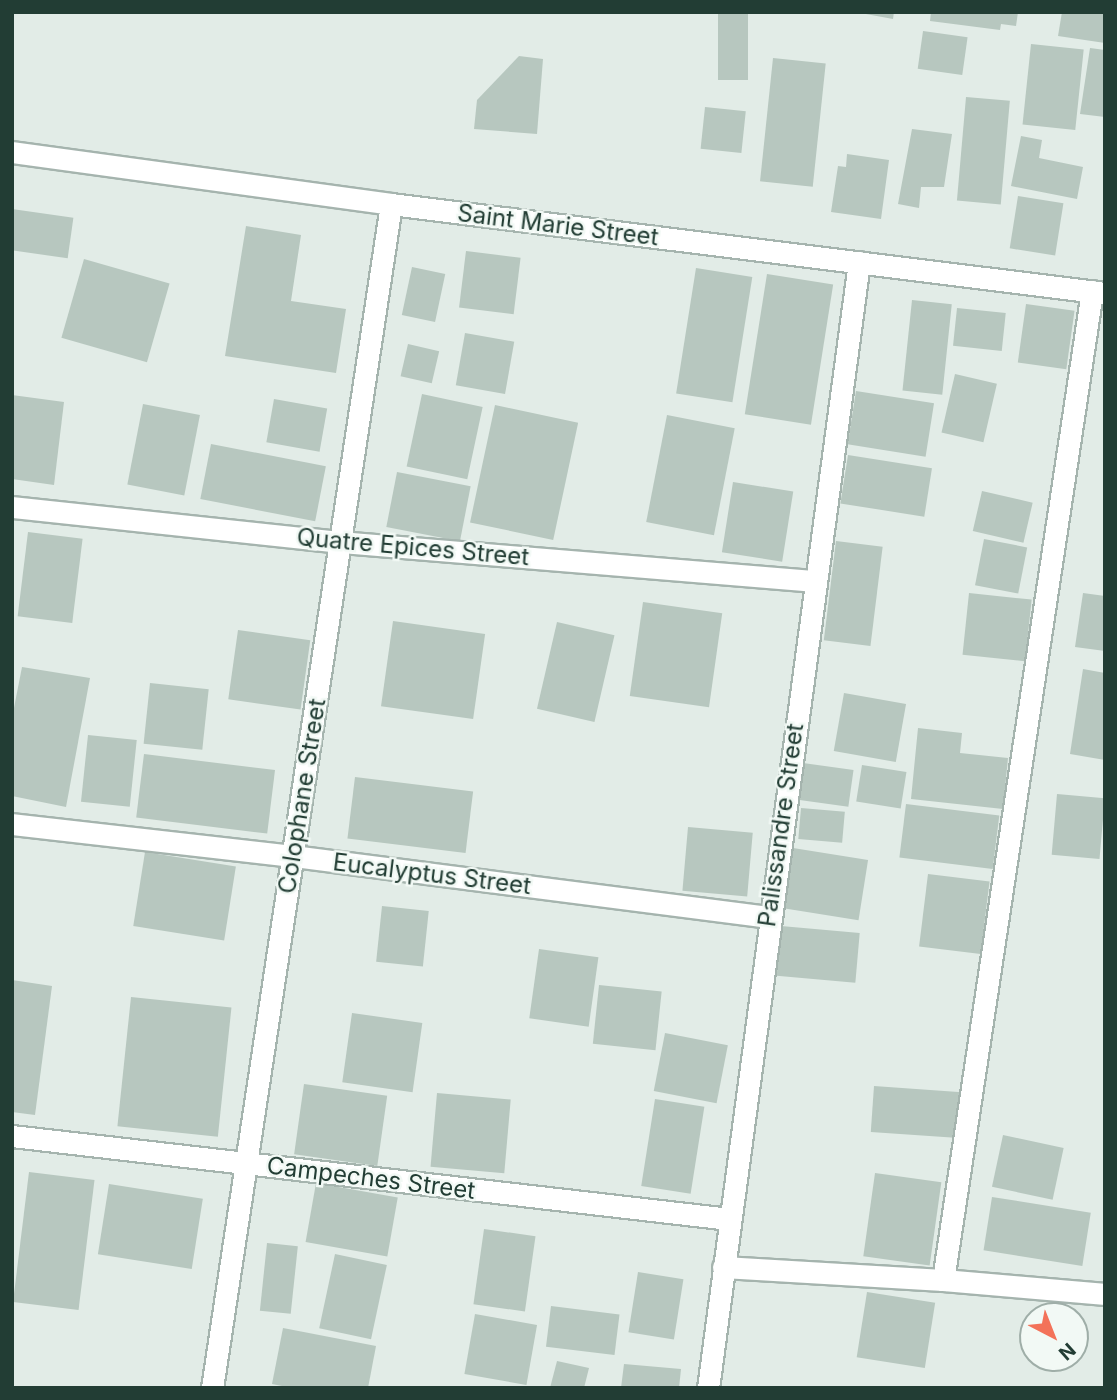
<!DOCTYPE html>
<style>
body{margin:0}
#map{position:relative;width:1117px;height:1400px;overflow:hidden;background:#e2ece7;font-family:Inter,sans-serif}
div>[style]{position:absolute}
[style*='--x']{left:calc(var(--x)*1px);top:calc(var(--y)*1px);width:calc(var(--w)*1px);rotate:calc(var(--a)*1deg)}
.building>*{inset:0;background:#b7c7bf;transform-origin:0 0}
.roads{filter:drop-shadow(2px 0 #a5b4ae) drop-shadow(-2px 0 #a5b4ae) drop-shadow(0 2px #a5b4ae) drop-shadow(0 -2px #a5b4ae)}
.minor>*{height:21px;margin:-10.5px;padding:0 10.5px;transform-origin:10.5px;border-radius:10.5px;background:#fff}
span{translate:-50% -50%;white-space:nowrap;text-align:center;line-height:1.15;-webkit-text-stroke:5px #f2f9f5;paint-order:stroke}
.street-label{font-size:24px;color:#223d34}
.frame{position:absolute;inset:0;border:14px solid #223d34;pointer-events:none}
.north{position:absolute;left:1019px;top:1302px;width:70px;height:70px;box-sizing:border-box;background:#f2f9f5;border:2px solid #9faea8;border-radius:50%;rotate:138deg;font-size:19px;font-weight:700;line-height:28px;text-align:center;color:#223d34}
.north::after{content:'';display:block;margin:auto;width:24px;height:32px;background:#f37259;clip-path:polygon(50% 0,100% 100%,50% 72%,0 100%)}
</style>
<div id="map">
<div class="building">
<div style="left:718px;top:12px;width:30px;height:68px"></div>
<div style="clip-path:polygon(855px 12px,894px 12px,893px 19px)"></div>
<div style="clip-path:polygon(931px 12px,1018px 12px,1016px 26px,1001px 24px,1000px 30px,930px 21px)"></div>
<div style="clip-path:polygon(1062px 12px,1105px 12px,1105px 43px,1058px 36px)"></div>
<div style="left:923px;top:31px;width:45px;height:38px;rotate:8deg"></div>
<div style="left:1031px;top:44px;width:53px;height:81px;rotate:6deg"></div>
<div style="clip-path:polygon(1090px 48px,1105px 50px,1105px 117px,1080px 114px)"></div>
<div style="clip-path:polygon(519px 56px,543px 59px,537px 134px,474px 129px,477px 100px)"></div>
<div style="left:773px;top:58px;width:53px;height:124px;rotate:6deg"></div>
<div style="left:966px;top:97px;width:44px;height:104px;rotate:5deg"></div>
<div style="left:705px;top:107px;width:41px;height:42px;rotate:6deg"></div>
<div style="clip-path:polygon(912px 129px,952px 134px,944px 187px,921px 187px,919px 208px,898px 204px)"></div>
<div style="clip-path:polygon(1021px 136px,1042px 140px,1039px 158px,1083px 167px,1077px 199px,1011px 186px)"></div>
<div style="clip-path:polygon(847px 154px,889px 160px,881px 219px,831px 212px,838px 166px,846px 167px)"></div>
<div style="left:1018px;top:196px;width:46px;height:53px;rotate:9deg"></div>
<div style="left:12px;top:209px;width:62px;height:41px;rotate:8deg"></div>
<div style="clip-path:polygon(246px 226px,301px 235px,291px 301px,346px 309px,336px 373px,225px 356px)"></div>
<div style="left:466px;top:251px;width:55px;height:57px;rotate:7deg"></div>
<div style="left:84px;top:259px;width:89px;height:82px;rotate:16deg"></div>
<div style="left:412px;top:267px;width:34px;height:49px;rotate:12deg"></div>
<div style="left:696px;top:268px;width:57px;height:127px;rotate:9deg"></div>
<div style="left:767px;top:274px;width:67px;height:142px;rotate:9deg"></div>
<div style="left:912px;top:300px;width:40px;height:91px;rotate:6deg"></div>
<div style="left:1026px;top:304px;width:49px;height:59px;rotate:8deg"></div>
<div style="left:957px;top:308px;width:49px;height:38px;rotate:6deg"></div>
<div style="left:465px;top:333px;width:50px;height:53px;rotate:10deg"></div>
<div style="left:408px;top:344px;width:32px;height:33px;rotate:13deg"></div>
<div style="left:955px;top:374px;width:43px;height:60px;rotate:13deg"></div>
<div style="left:856px;top:391px;width:79px;height:54px;rotate:9deg"></div>
<div style="left:422px;top:394px;width:62px;height:74px;rotate:12deg"></div>
<div style="clip-path:polygon(12px 395px,64px 402px,54px 485px,12px 479px)"></div>
<div style="left:274px;top:399px;width:54px;height:44px;rotate:10deg"></div>
<div style="left:143px;top:404px;width:58px;height:82px;rotate:11deg"></div>
<div style="left:495px;top:405px;width:85px;height:120px;rotate:12deg"></div>
<div style="left:667px;top:415px;width:69px;height:109px;rotate:11deg"></div>
<div style="left:211px;top:444px;width:117px;height:56px;rotate:11deg"></div>
<div style="left:848px;top:455px;width:85px;height:49px;rotate:9deg"></div>
<div style="left:397px;top:472px;width:75px;height:56px;rotate:11deg"></div>
<div style="left:733px;top:482px;width:61px;height:71px;rotate:9deg"></div>
<div style="left:982px;top:491px;width:52px;height:41px;rotate:13deg"></div>
<div style="left:28px;top:532px;width:55px;height:85px;rotate:7deg"></div>
<div style="left:984px;top:539px;width:44px;height:47px;rotate:11deg"></div>
<div style="left:836px;top:541px;width:47px;height:100px;rotate:7deg"></div>
<div style="left:969px;top:593px;width:63px;height:62px;rotate:6deg"></div>
<div style="clip-path:polygon(1083px 593px,1105px 596px,1105px 651px,1075px 647px)"></div>
<div style="left:643px;top:602px;width:80px;height:95px;rotate:8deg"></div>
<div style="left:393px;top:621px;width:93px;height:86px;rotate:8deg"></div>
<div style="left:557px;top:622px;width:59px;height:89px;rotate:13deg"></div>
<div style="left:238px;top:630px;width:73px;height:70px;rotate:8deg"></div>
<div style="clip-path:polygon(22px 667px,90px 678px,66px 807px,12px 796px,12px 718px)"></div>
<div style="clip-path:polygon(1083px 669px,1105px 673px,1105px 760px,1070px 754px)"></div>
<div style="left:150px;top:683px;width:59px;height:61px;rotate:6deg"></div>
<div style="left:844px;top:693px;width:63px;height:59px;rotate:10deg"></div>
<div style="clip-path:polygon(918px 728px,962px 733px,960px 753px,1008px 758px,1003px 809px,911px 799px)"></div>
<div style="left:88px;top:735px;width:49px;height:67px;rotate:6deg"></div>
<div style="left:144px;top:754px;width:132px;height:64px;rotate:7deg"></div>
<div style="left:803px;top:763px;width:51px;height:37px;rotate:8deg"></div>
<div style="left:862px;top:765px;width:45px;height:37px;rotate:9deg"></div>
<div style="left:355px;top:777px;width:119px;height:62px;rotate:7deg"></div>
<div style="left:1057px;top:794px;width:48px;height:61px;rotate:5deg"></div>
<div style="left:906px;top:804px;width:94px;height:54px;rotate:7deg"></div>
<div style="left:801px;top:808px;width:44px;height:31px;rotate:5deg"></div>
<div style="left:688px;top:827px;width:65px;height:64px;rotate:5deg"></div>
<div style="left:793px;top:848px;width:76px;height:61px;rotate:9deg"></div>
<div style="left:145px;top:852px;width:92px;height:75px;rotate:9deg"></div>
<div style="left:928px;top:874px;width:62px;height:73px;rotate:7deg"></div>
<div style="left:382px;top:906px;width:47px;height:56px;rotate:6deg"></div>
<div style="left:781px;top:926px;width:79px;height:50px;rotate:5deg"></div>
<div style="left:539px;top:949px;width:60px;height:70px;rotate:8deg"></div>
<div style="clip-path:polygon(12px 980px,52px 986px,35px 1115px,12px 1112px)"></div>
<div style="left:599px;top:985px;width:63px;height:59px;rotate:6deg"></div>
<div style="left:131px;top:997px;width:101px;height:130px;rotate:6deg"></div>
<div style="left:352px;top:1013px;width:71px;height:70px;rotate:8deg"></div>
<div style="left:665px;top:1033px;width:64px;height:59px;rotate:11deg"></div>
<div style="left:304px;top:1084px;width:84px;height:71px;rotate:8deg"></div>
<div style="left:874px;top:1086px;width:88px;height:46px;rotate:4deg"></div>
<div style="left:437px;top:1093px;width:74px;height:74px;rotate:5deg"></div>
<div style="left:655px;top:1099px;width:50px;height:88px;rotate:9deg"></div>
<div style="left:1003px;top:1135px;width:62px;height:53px;rotate:12deg"></div>
<div style="left:29px;top:1172px;width:66px;height:131px;rotate:7deg"></div>
<div style="left:875px;top:1173px;width:67px;height:84px;rotate:8deg"></div>
<div style="left:316px;top:1183px;width:83px;height:60px;rotate:10deg"></div>
<div style="left:109px;top:1184px;width:95px;height:71px;rotate:9deg"></div>
<div style="left:992px;top:1197px;width:100px;height:54px;rotate:9deg"></div>
<div style="left:484px;top:1229px;width:52px;height:76px;rotate:8deg"></div>
<div style="left:267px;top:1243px;width:31px;height:68px;rotate:6deg"></div>
<div style="left:335px;top:1254px;width:53px;height:76px;rotate:12deg"></div>
<div style="left:638px;top:1272px;width:46px;height:61px;rotate:9deg"></div>
<div style="left:867px;top:1292px;width:69px;height:66px;rotate:9deg"></div>
<div style="left:551px;top:1306px;width:69px;height:41px;rotate:7deg"></div>
<div style="left:475px;top:1314px;width:63px;height:61px;rotate:10deg"></div>
<div style="clip-path:polygon(283px 1328px,376px 1346px,368px 1388px,292px 1388px,272px 1384px)"></div>
<div style="clip-path:polygon(557px 1361px,589px 1368px,584px 1388px,550px 1388px)"></div>
<div style="clip-path:polygon(624px 1364px,681px 1369px,679px 1388px,621px 1388px)"></div>
</div>
<div class="roads">
<div class="minor">
<div style="--x:12;--y:152;--w:383;--a:7.8"></div>
<div style="--x:391;--y:204;--w:720;--a:7.11"></div>
<div style="--x:12;--y:507;--w:330;--a:6.1"></div>
<div style="--x:340;--y:542;--w:476;--a:4.7"></div>
<div style="--x:12;--y:824;--w:283;--a:6.5"></div>
<div style="--x:293;--y:856;--w:480;--a:7.3"></div>
<div style="--x:12;--y:1136;--w:722;--a:6.6"></div>
<div style="--x:723;--y:1267;--w:220;--a:3.4"></div>
<div style="--x:943;--y:1280;--w:163;--a:4.9"></div>
<div style="--x:943;--y:1280;--w:1000;--a:-81.43"></div>
<div style="--x:212;--y:1388;--w:1197;--a:-81.4"></div>
<div style="--x:708;--y:1388;--w:1136;--a:-82.36"></div>
</div>
</div>
<div class="street-label">
<span style="left:558px;top:225px;rotate:7deg">Saint Marie Street</span>
<span style="left:413px;top:547px;rotate:5deg">Quatre Epices Street</span>
<span style="left:302px;top:796px;rotate:-81deg">Colophane Street</span>
<span style="left:781px;top:825px;rotate:-82deg">Palissandre Street</span>
<span style="left:432px;top:874px;rotate:7deg">Eucalyptus Street</span>
<span style="left:371px;top:1178px;rotate:7deg">Campeches Street</span>
</div>
<div class="frame"></div>
<div class="north">N</div>
</div>
